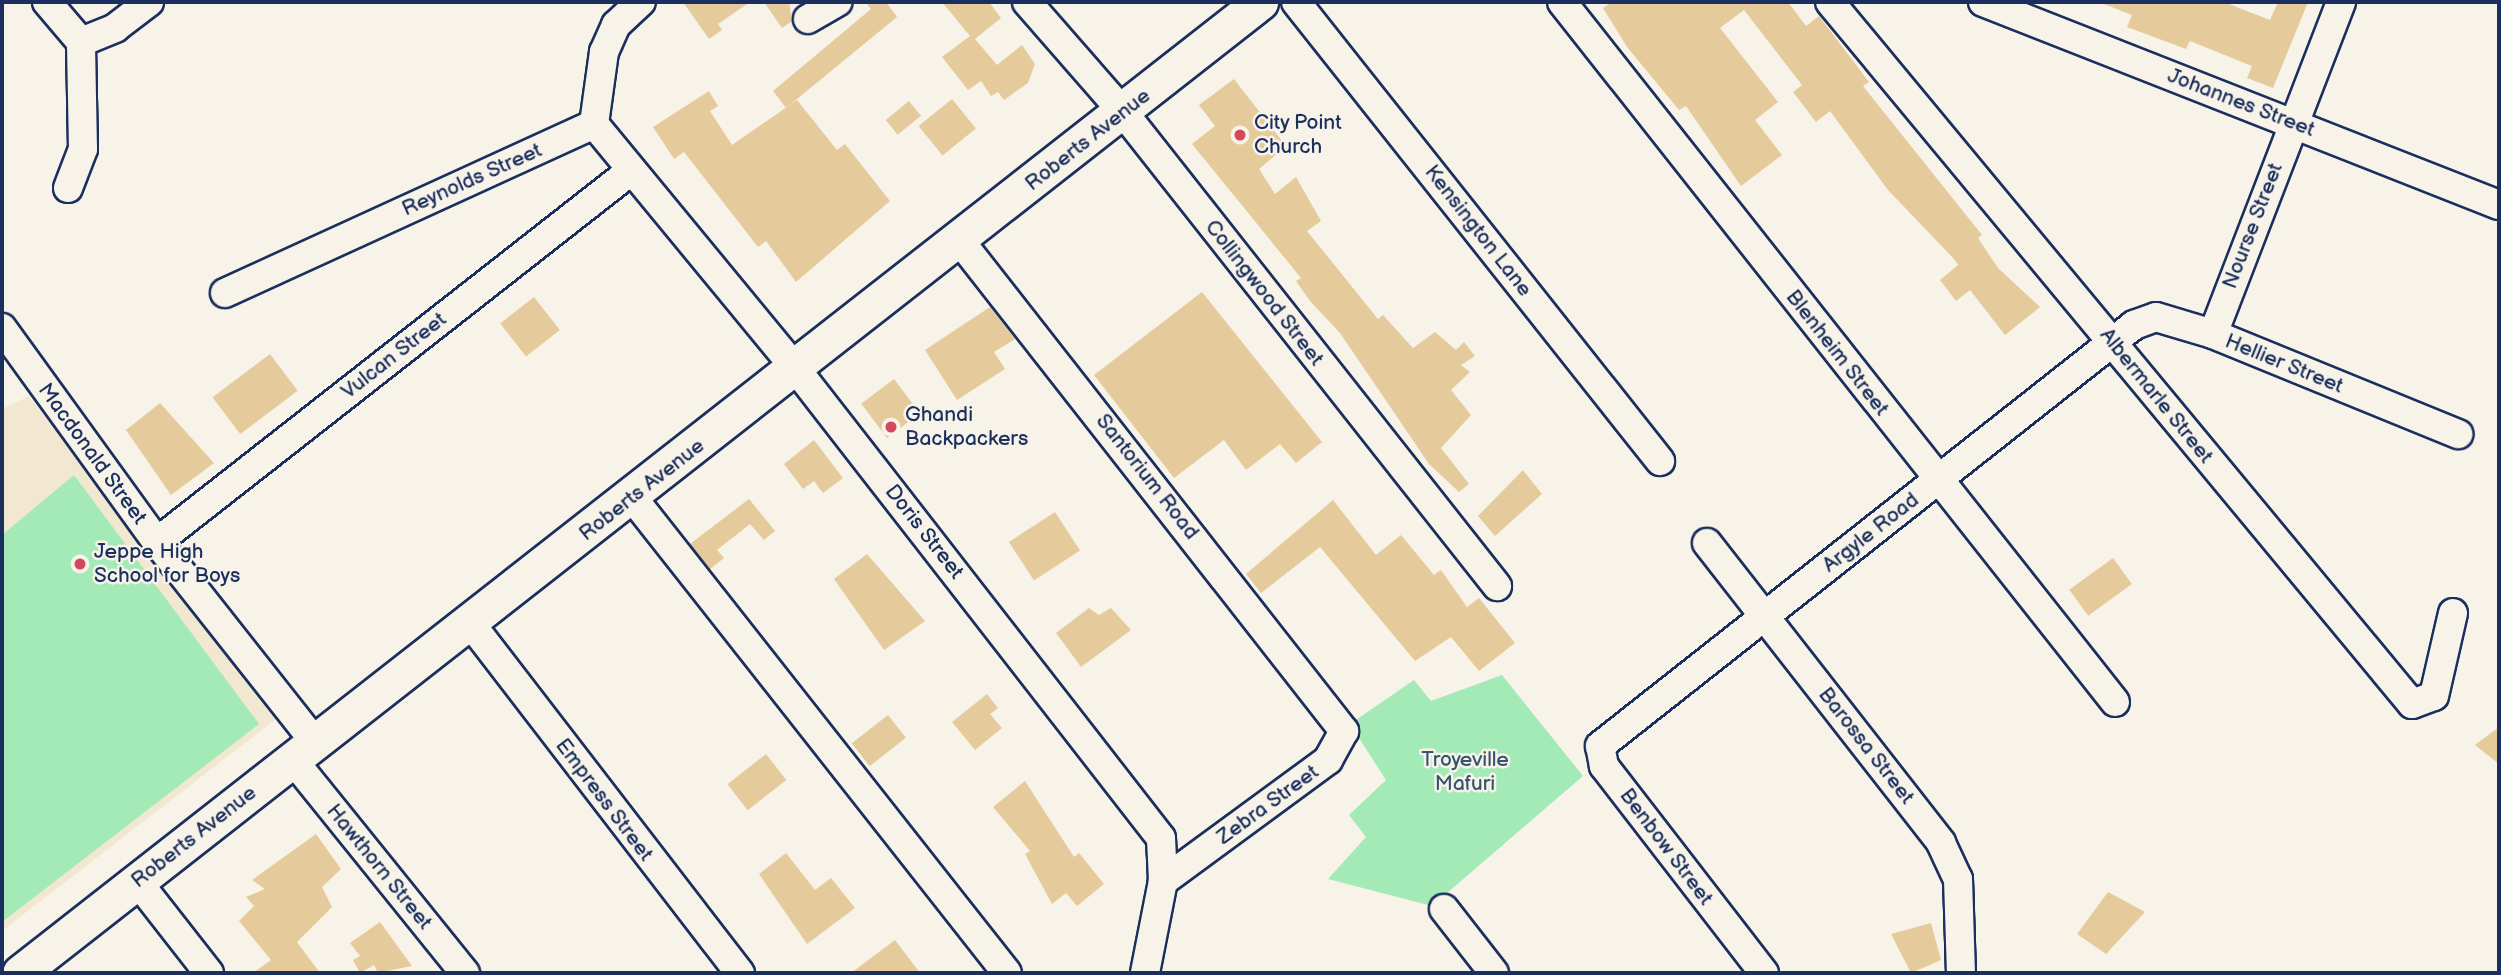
<!DOCTYPE html>
<style>
body{margin:0}
#map{position:relative;width:2501px;height:975px;overflow:hidden;background:#f7f3e8;font-family:"Balsamiq Sans",sans-serif}
div>[style]{position:absolute}
[style*='--x']{left:calc(var(--x)*1px);top:calc(var(--y)*1px);width:calc(var(--w)*1px);rotate:calc(var(--a)*1deg)}
.built>*{inset:0;background:#f2e7d1}
.green>*{inset:0;background:#a3eab7}
.building>*{inset:0;background:#e5cb9b;transform-origin:0 0}
.roads{filter:drop-shadow(2px 0 #1b2f5e) drop-shadow(-2px 0 #1b2f5e) drop-shadow(0 2px #1b2f5e) drop-shadow(0 -2px #1b2f5e)}
.minor>*{height:28px;margin:-14px;padding:0 14px;transform-origin:14px;border-radius:14px;background:#f7f3e8}
.major>*{height:35px;margin:-17.5px;padding:0 17.5px;transform-origin:17.5px;border-radius:17.5px;background:#f7f3e8}
.dots>*{width:19px;height:19px;translate:-50% -50%;box-sizing:border-box;border:4px solid #f7f3e8;border-radius:50%}
span{translate:-50% -50%;white-space:nowrap;text-align:center;line-height:1.15;-webkit-text-stroke:5px #f7f3e8;paint-order:stroke}
.street-label{font-size:21px;color:#1b2f5e}
.poi-label{font-size:21px;color:#1b2f5e}
.left{translate:0 -50%;text-align:left}
.park-label{font-size:21px;color:#365470}
.frame{position:absolute;inset:0;border:4px solid #1b2f5e;pointer-events:none}
</style>
<div id="map">
<div class="built">
<div style="clip-path:polygon(29px 396px,276px 719px,2px 931px,2px 409px)"></div>
</div>
<div class="green">
<div style="clip-path:polygon(74px 475px,259px 724px,2px 922px,2px 535px)"></div>
<div style="clip-path:polygon(1502px 675px,1583px 776px,1432px 906px,1328px 879px,1366px 837px,1349px 815px,1386px 780px,1350px 724px,1414px 680px,1431px 701px)"></div>
</div>
<div class="building">
<div style="clip-path:polygon(683px 2px,750px 2px,718px 24px,722px 30px,709px 39px)"></div>
<div style="clip-path:polygon(764px 2px,789px 2px,792px 21px,782px 28px)"></div>
<div style="clip-path:polygon(865px 2px,886px 2px,897px 17px,786px 108px,773px 91px,871px 9px)"></div>
<div style="clip-path:polygon(942px 2px,989px 2px,1001px 18px,975px 39px,997px 65px,1022px 45px,1035px 64px,1028px 83px,1004px 100px,998px 92px,991px 96px,981px 81px,968px 90px,942px 57px,970px 36px)"></div>
<div style="clip-path:polygon(1612px 2px,1788px 2px,1806px 26px,1819px 16px,1869px 82px,1863px 86px,1982px 235px,1978px 238px,1998px 268px,2040px 307px,2005px 335px,1970px 290px,1956px 301px,1940px 280px,1958px 265px,1955px 260px,1888px 190px,1830px 111px,1816px 122px,1793px 92px,1802px 85px,1744px 10px,1720px 28px,1778px 102px,1755px 120px,1782px 155px,1741px 186px,1686px 106px,1679px 110px,1627px 47px,1603px 8px)"></div>
<div style="clip-path:polygon(2099px 2px,2224px 2px,2270px 20px,2278px 2px,2308px 2px,2273px 88px,2247px 78px,2252px 66px,2190px 41px,2186px 49px,2127px 27px,2132px 15px)"></div>
<div style="clip-path:polygon(1234px 79px,1286px 146px,1259px 169px,1275px 194px,1296px 177px,1321px 221px,1307px 231px,1378px 319px,1383px 315px,1413px 348px,1435px 332px,1456px 350px,1464px 342px,1475px 356px,1461px 365px,1470px 372px,1451px 390px,1471px 415px,1441px 448px,1469px 484px,1459px 492px,1429px 464px,1340px 333px,1310px 301px,1296px 281px,1301px 278px,1192px 144px,1215px 126px,1199px 105px)"></div>
<div style="clip-path:polygon(709px 91px,718px 106px,710px 111px,732px 145px,797px 100px,837px 150px,845px 144px,890px 201px,796px 282px,766px 241px,758px 247px,684px 152px,674px 159px,653px 127px)"></div>
<div style="left:952px;top:99px;width:38px;height:43px;rotate:51deg"></div>
<div style="left:909px;top:101px;width:19px;height:30px;rotate:51deg"></div>
<div style="clip-path:polygon(1202px 292px,1322px 442px,1296px 463px,1280px 444px,1246px 470px,1224px 440px,1174px 478px,1094px 375px)"></div>
<div style="left:534px;top:297px;width:42px;height:43px;rotate:52deg"></div>
<div style="clip-path:polygon(990px 307px,1015px 339px,994px 352px,1005px 369px,957px 400px,925px 350px)"></div>
<div style="left:270px;top:354px;width:46px;height:72px;rotate:53deg"></div>
<div style="left:894px;top:379px;width:43px;height:41px;rotate:53deg"></div>
<div style="clip-path:polygon(160px 403px,214px 463px,171px 495px,126px 430px)"></div>
<div style="clip-path:polygon(814px 440px,843px 478px,823px 493px,814px 481px,803px 489px,784px 464px)"></div>
<div style="clip-path:polygon(1523px 470px,1542px 494px,1495px 536px,1478px 516px)"></div>
<div style="clip-path:polygon(749px 499px,775px 531px,764px 540px,750px 524px,717px 550px,724px 558px,710px 569px,690px 544px)"></div>
<div style="clip-path:polygon(1333px 500px,1376px 555px,1401px 535px,1434px 575px,1441px 570px,1467px 607px,1479px 598px,1515px 643px,1479px 671px,1451px 637px,1415px 661px,1320px 547px,1261px 593px,1246px 574px)"></div>
<div style="left:1055px;top:512px;width:46px;height:55px;rotate:57deg"></div>
<div style="clip-path:polygon(867px 554px,925px 621px,884px 650px,834px 579px)"></div>
<div style="left:2113px;top:558px;width:32px;height:54px;rotate:54deg"></div>
<div style="clip-path:polygon(1089px 608px,1099px 615px,1111px 608px,1131px 630px,1081px 667px,1056px 633px)"></div>
<div style="clip-path:polygon(987px 694px,998px 708px,990px 714px,1002px 728px,975px 750px,952px 722px)"></div>
<div style="left:888px;top:715px;width:29px;height:46px;rotate:52deg"></div>
<div style="clip-path:polygon(2499px 727px,2499px 764px,2475px 745px)"></div>
<div style="left:766px;top:754px;width:33px;height:49px;rotate:52deg"></div>
<div style="clip-path:polygon(1025px 781px,1074px 857px,1079px 853px,1104px 884px,1077px 906px,1066px 893px,1052px 904px,1025px 854px,1030px 851px,993px 807px)"></div>
<div style="clip-path:polygon(316px 834px,341px 869px,322px 887px,332px 907px,297px 942px,320px 973px,253px 973px,271px 960px,239px 921px,254px 906px,246px 897px,265px 889px,252px 880px)"></div>
<div style="clip-path:polygon(786px 853px,815px 890px,831px 878px,855px 908px,807px 944px,759px 874px)"></div>
<div style="clip-path:polygon(2108px 892px,2145px 912px,2106px 954px,2077px 934px)"></div>
<div style="clip-path:polygon(380px 922px,412px 966px,378px 973px,374px 965px,360px 973px,353px 960px,360px 956px,350px 943px)"></div>
<div style="clip-path:polygon(1931px 923px,1941px 960px,1911px 973px,1891px 934px)"></div>
<div style="clip-path:polygon(895px 940px,920px 973px,851px 973px)"></div>
</div>
<div class="roads">
<div class="minor">
<div style="--x:47;--y:2;--w:52;--a:49.6"></div>
<div style="--x:81;--y:42;--w:37;--a:-22"></div>
<div style="--x:115;--y:28;--w:43;--a:-37.4"></div>
<div style="--x:1027;--y:2;--w:146;--a:48.9"></div>
<div style="--x:1123;--y:112;--w:604;--a:51.73"></div>
<div style="--x:1296;--y:2;--w:586;--a:51.58"></div>
<div style="--x:1562;--y:2;--w:892;--a:51.69"></div>
<div style="--x:1830;--y:2;--w:912;--a:50.34"></div>
<div style="--x:2412;--y:704;--w:23;--a:-20"></div>
<div style="--x:2434;--y:696;--w:85;--a:-77.1"></div>
<div style="--x:1983;--y:2;--w:554;--a:21.48"></div>
<div style="--x:808;--y:19;--w:34;--a:-30"></div>
<div style="--x:594;--y:124;--w:318;--a:50.5"></div>
<div style="--x:796;--y:369;--w:594;--a:52.11"></div>
<div style="--x:1161;--y:838;--w:43;--a:87.3"></div>
<div style="--x:1163;--y:881;--w:94;--a:101.1"></div>
<div style="--x:68;--y:188;--w:42;--a:-69"></div>
<div style="--x:83;--y:149;--w:107;--a:-91.1"></div>
<div style="--x:960;--y:241;--w:623;--a:51.92"></div>
<div style="--x:1344;--y:731;--w:33;--a:119"></div>
<div style="--x:1328;--y:760;--w:205;--a:143.7"></div>
<div style="--x:225;--y:293;--w:406;--a:-24.6"></div>
<div style="--x:594;--y:124;--w:73;--a:-82.1"></div>
<div style="--x:604;--y:52;--w:30;--a:-66"></div>
<div style="--x:616;--y:25;--w:34;--a:-43"></div>
<div style="--x:2;--y:328;--w:264;--a:54.1"></div>
<div style="--x:157;--y:542;--w:255;--a:51.7"></div>
<div style="--x:2213;--y:334;--w:356;--a:-68.9"></div>
<div style="--x:632;--y:497;--w:606;--a:51.77"></div>
<div style="--x:157;--y:542;--w:603;--a:-38.07"></div>
<div style="--x:1707;--y:543;--w:380;--a:52"></div>
<div style="--x:1941;--y:843;--w:40;--a:65"></div>
<div style="--x:1958;--y:879;--w:94;--a:88.2"></div>
<div style="--x:471;--y:624;--w:441;--a:52.4"></div>
<div style="--x:293;--y:760;--w:274;--a:51.1"></div>
<div style="--x:137;--y:881;--w:117;--a:52"></div>
<div style="--x:1444;--y:909;--w:81;--a:52"></div>
<div style="--x:1764;--y:973;--w:262;--a:-127.7"></div>
<div style="--x:1604;--y:766;--w:20;--a:-101"></div>
<div style="--x:1600;--y:746;--w:680;--a:-38.25"></div>
<div style="--x:2134;--y:325;--w:23;--a:-20"></div>
<div style="--x:2156;--y:317;--w:59;--a:16.6"></div>
<div style="--x:2213;--y:334;--w:265;--a:22.2"></div>
</div>
<div class="major">
<div style="--x:20;--y:973;--w:1575;--a:-38.06"></div>
</div>
</div>
<div class="dots">
<div style="left:1240px;top:135px;background:#d1495b"></div>
<div style="left:891px;top:427px;background:#d1495b"></div>
<div style="left:80px;top:564px;background:#d1495b"></div>
</div>
<div class="street-label">
<span style="left:2241px;top:103px;rotate:21deg">Johannes Street</span>
<span style="left:1088px;top:140px;rotate:-38deg">Roberts Avenue</span>
<span style="left:472px;top:180px;rotate:-24deg">Reynolds Street</span>
<span style="left:2253px;top:226px;rotate:-69deg">Nourse Street</span>
<span style="left:1478px;top:231px;rotate:52deg">Kensington Lane</span>
<span style="left:1264px;top:293px;rotate:52deg">Collingwood Street</span>
<span style="left:1837px;top:353px;rotate:52deg">Blenheim Street</span>
<span style="left:394px;top:356px;rotate:-38deg">Vulcan Street</span>
<span style="left:2284px;top:364px;rotate:22deg">Hellier Street</span>
<span style="left:2156px;top:396px;rotate:51deg">Albermarle Street</span>
<span style="left:92px;top:454px;rotate:54deg">Macdonald Street</span>
<span style="left:1147px;top:477px;rotate:52deg">Santorium Road</span>
<span style="left:642px;top:490px;rotate:-38deg">Roberts Avenue</span>
<span style="left:924px;top:532px;rotate:52deg">Doris Street</span>
<span style="left:1871px;top:533px;rotate:-38deg">Argyle Road</span>
<span style="left:1866px;top:746px;rotate:52deg">Barossa Street</span>
<span style="left:604px;top:800px;rotate:53deg">Empress Street</span>
<span style="left:1268px;top:805px;rotate:-36deg">Zebra Street</span>
<span style="left:194px;top:837px;rotate:-38deg">Roberts Avenue</span>
<span style="left:1666px;top:847px;rotate:53deg">Benbow Street</span>
<span style="left:379px;top:867px;rotate:51deg">Hawthorn Street</span>
</div>
<div class="poi-label">
<span class="left" style="left:1254px;top:135px">City Point<br>Church</span>
<span class="left" style="left:905px;top:427px">Ghandi<br>Backpackers</span>
<span class="left" style="left:94px;top:564px">Jeppe High<br>School for Boys</span>
</div>
<div class="park-label">
<span style="left:1465px;top:772px">Troyeville<br>Mafuri</span>
</div>
<div class="frame"></div>
</div>
